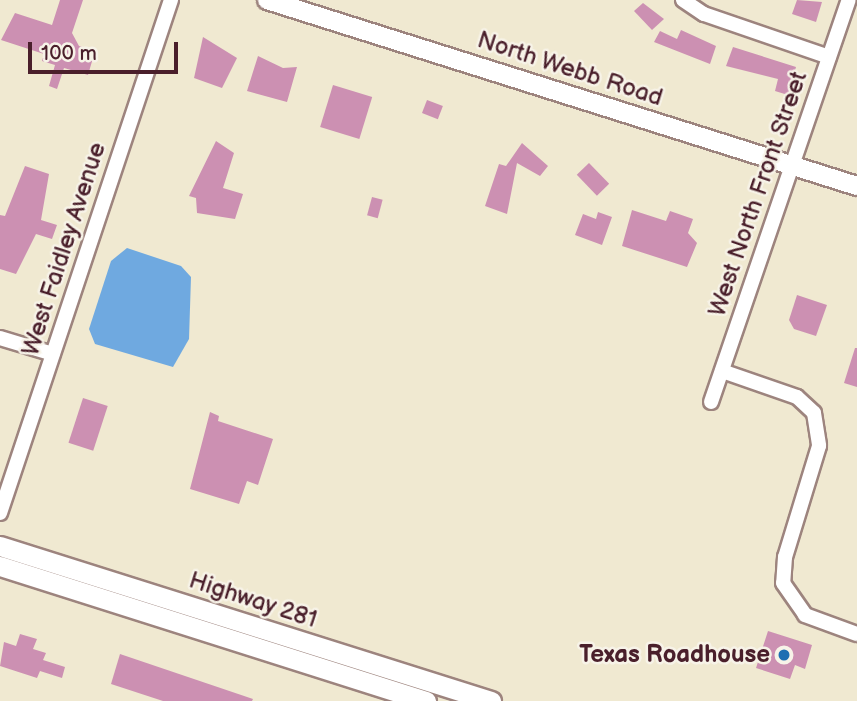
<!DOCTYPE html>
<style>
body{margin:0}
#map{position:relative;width:857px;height:701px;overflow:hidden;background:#f0e9d1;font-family:"Balsamiq Sans",sans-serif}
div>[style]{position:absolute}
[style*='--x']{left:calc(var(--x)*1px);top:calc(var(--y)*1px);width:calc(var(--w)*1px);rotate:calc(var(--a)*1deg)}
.water>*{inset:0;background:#6fa9e0}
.building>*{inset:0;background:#cc90b2;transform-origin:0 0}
.roads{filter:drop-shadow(2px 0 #9d847e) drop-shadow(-2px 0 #9d847e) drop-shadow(0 2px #9d847e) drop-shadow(0 -2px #9d847e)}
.minor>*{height:14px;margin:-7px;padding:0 7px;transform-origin:7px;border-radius:7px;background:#fff}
.major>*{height:18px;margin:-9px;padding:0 9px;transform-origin:9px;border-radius:9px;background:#fff}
.highway>*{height:19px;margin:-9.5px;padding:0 9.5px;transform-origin:9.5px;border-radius:9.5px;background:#fff}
.dots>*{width:19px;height:19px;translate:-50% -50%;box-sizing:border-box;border:4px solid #f7f3e8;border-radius:50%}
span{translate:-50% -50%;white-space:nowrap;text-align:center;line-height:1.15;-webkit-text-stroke:5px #f7f3e8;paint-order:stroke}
.street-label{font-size:24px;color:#4a1f2b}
.poi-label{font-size:24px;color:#4a1f2b;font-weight:700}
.right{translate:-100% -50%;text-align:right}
.scale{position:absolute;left:28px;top:42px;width:150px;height:32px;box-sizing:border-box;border:4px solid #4a1f2b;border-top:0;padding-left:9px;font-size:21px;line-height:24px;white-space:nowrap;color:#4a1f2b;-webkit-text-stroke:5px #f7f3e8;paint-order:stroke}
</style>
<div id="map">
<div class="water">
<div style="clip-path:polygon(127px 248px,181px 266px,191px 277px,189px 339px,173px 367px,95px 344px,89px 329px,111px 261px)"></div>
</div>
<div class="building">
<div style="clip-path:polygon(60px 0,83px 0,72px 33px,79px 46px,95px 51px,88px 75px,64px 68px,57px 89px,49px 86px,55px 65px,42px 61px,44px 54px,1px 40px,15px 13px,52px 25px)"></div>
<div style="clip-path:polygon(797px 0,822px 2px,816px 22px,792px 14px)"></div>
<div style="clip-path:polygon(643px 3px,664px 19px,652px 30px,634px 11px)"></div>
<div style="clip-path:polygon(681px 30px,716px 46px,710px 64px,654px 42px,660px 31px,677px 39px)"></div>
<div style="clip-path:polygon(203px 37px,237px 58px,222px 88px,194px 78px)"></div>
<div style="clip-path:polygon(733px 47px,796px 67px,788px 95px,775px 91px,778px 79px,726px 66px)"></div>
<div style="clip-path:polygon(258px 56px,283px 68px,297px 67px,287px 102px,247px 91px)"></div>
<div style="left:333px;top:85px;width:41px;height:44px;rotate:17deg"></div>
<div style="left:427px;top:100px;width:17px;height:14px;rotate:21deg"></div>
<div style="clip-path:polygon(216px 141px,234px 153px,223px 188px,243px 194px,235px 219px,197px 213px,196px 198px,189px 196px)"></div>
<div style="clip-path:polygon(522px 143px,548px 166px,540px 176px,517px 163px,507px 214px,485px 206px,499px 164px,506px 166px)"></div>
<div style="left:589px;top:163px;width:29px;height:17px;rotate:46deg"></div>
<div style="clip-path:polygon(25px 166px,49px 174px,41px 220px,57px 225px,52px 239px,36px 234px,16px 274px,0 269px,0 215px,5px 216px)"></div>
<div style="left:372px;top:197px;width:11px;height:19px;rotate:15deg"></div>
<div style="clip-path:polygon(632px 210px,666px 221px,670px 211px,693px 219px,688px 233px,697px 243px,687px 267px,622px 246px)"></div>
<div style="clip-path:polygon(598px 212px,612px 217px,602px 245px,575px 235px,583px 214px,596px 219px)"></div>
<div style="clip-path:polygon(797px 295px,827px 305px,816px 336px,794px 329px,789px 320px)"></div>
<div style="clip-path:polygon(855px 348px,857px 348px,857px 387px,844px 383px)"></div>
<div style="left:83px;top:398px;width:26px;height:47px;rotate:18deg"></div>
<div style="clip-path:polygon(210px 412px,219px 416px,218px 421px,273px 439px,258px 485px,247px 481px,239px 504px,190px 489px)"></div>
<div style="clip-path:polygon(768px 631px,812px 645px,805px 669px,795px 665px,790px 679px,756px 668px)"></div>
<div style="clip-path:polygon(20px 634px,37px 639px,33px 649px,46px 653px,43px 660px,65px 667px,62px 678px,40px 671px,37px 678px,0 666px,4px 642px,16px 646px)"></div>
<div style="clip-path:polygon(120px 654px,253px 699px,252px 701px,163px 701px,111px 684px)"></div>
</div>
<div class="roads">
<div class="minor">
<div style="--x:683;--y:0;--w:25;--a:34"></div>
<div style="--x:704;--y:14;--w:132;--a:19"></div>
<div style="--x:0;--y:338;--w:55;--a:16.8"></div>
<div style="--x:722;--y:371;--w:79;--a:19.1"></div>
<div style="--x:797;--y:397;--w:23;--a:43"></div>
<div style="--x:814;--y:413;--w:33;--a:81"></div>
<div style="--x:819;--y:446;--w:116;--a:107"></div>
<div style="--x:785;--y:557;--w:26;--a:94"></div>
<div style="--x:783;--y:583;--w:39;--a:55"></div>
<div style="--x:805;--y:615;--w:55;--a:20.1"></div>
<div style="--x:711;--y:402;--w:425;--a:-71.1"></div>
<div style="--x:0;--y:513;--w:541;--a:-71.57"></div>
</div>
<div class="major">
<div style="--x:267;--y:0;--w:619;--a:17.5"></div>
</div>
<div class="highway">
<div style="--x:0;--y:546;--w:515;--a:17.52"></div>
<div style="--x:0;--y:566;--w:447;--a:17.6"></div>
</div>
</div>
<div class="dots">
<div style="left:784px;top:655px;background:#1f6fb2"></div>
</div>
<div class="street-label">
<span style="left:570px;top:69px;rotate:18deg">North Webb Road</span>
<span style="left:758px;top:194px;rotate:-71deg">West North Front Street</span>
<span style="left:64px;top:249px;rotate:-72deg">West Faidley Avenue</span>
<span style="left:253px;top:600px;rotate:18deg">Highway 281</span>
</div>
<div class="poi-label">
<span class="right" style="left:770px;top:655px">Texas Roadhouse</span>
</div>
<div class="scale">100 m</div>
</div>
